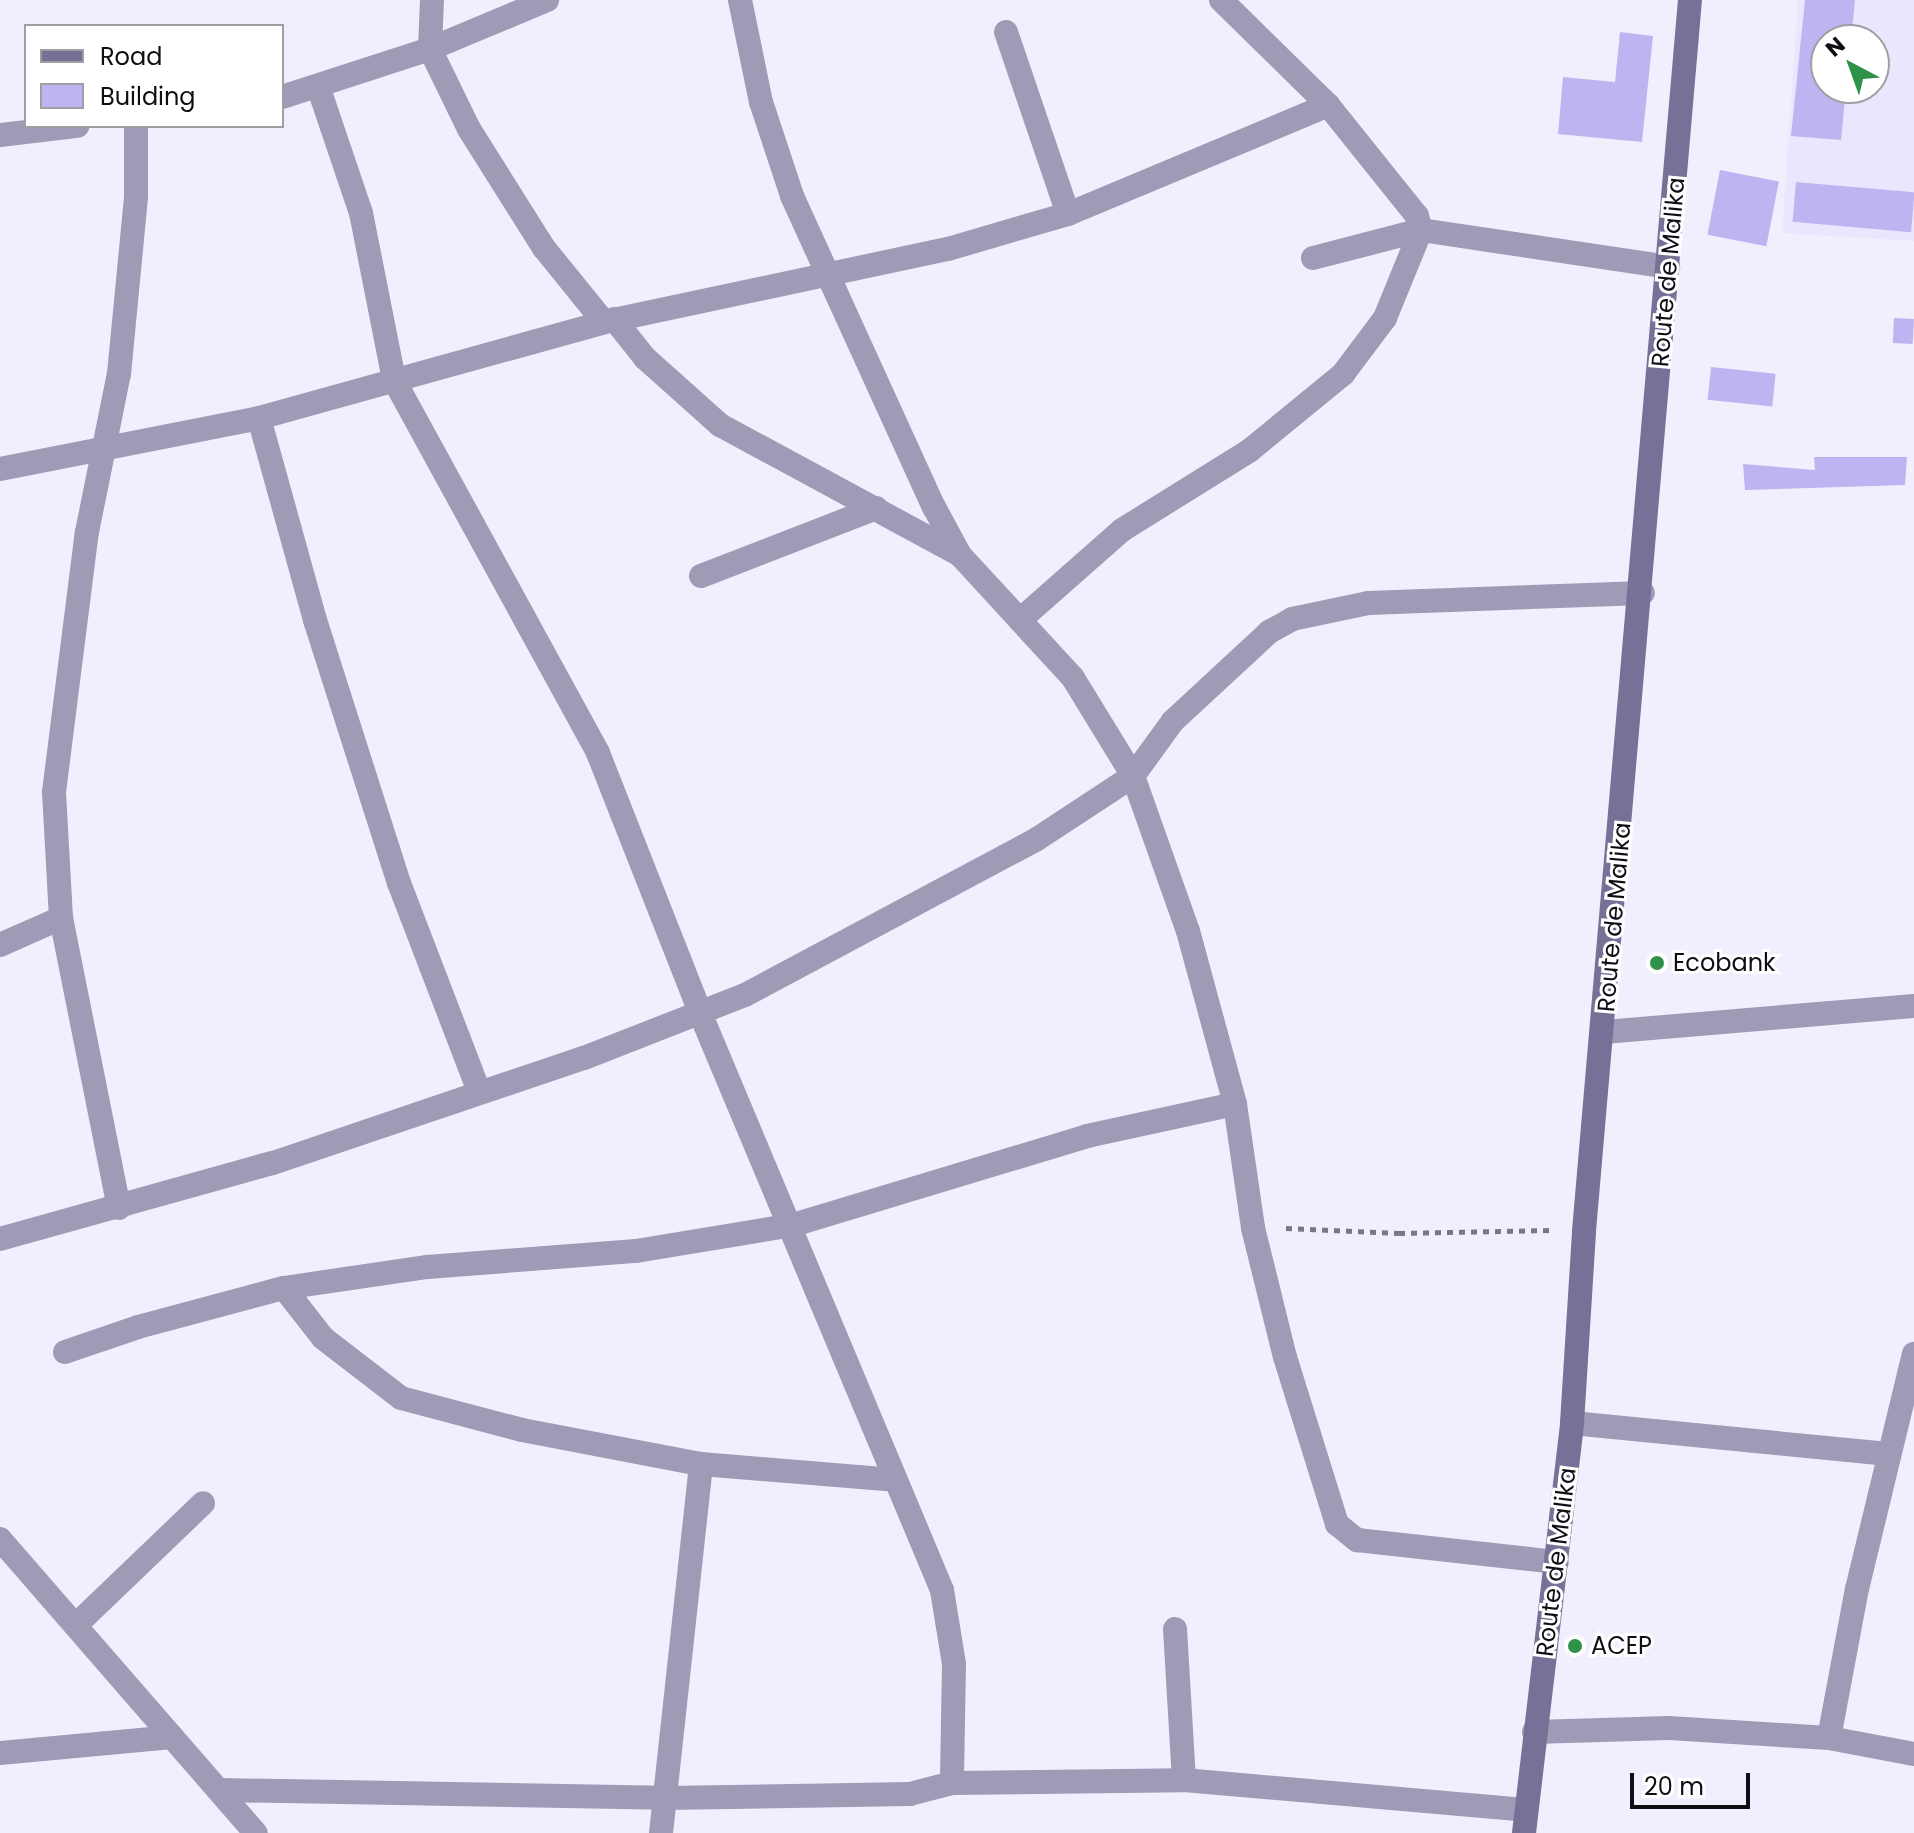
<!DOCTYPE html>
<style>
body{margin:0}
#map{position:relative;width:1914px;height:1833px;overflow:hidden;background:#f1effd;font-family:Poppins,sans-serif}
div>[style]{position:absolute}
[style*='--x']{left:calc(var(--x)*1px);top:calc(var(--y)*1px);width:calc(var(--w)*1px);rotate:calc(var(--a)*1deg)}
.built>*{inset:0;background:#eae6fe}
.building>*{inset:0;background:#bfb4f2;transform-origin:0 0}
.path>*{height:5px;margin-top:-2.5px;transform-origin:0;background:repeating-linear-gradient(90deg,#797781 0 6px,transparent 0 12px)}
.street>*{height:24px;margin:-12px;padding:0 12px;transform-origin:12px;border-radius:12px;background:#9f9bb6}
.secondary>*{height:24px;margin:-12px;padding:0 12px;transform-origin:12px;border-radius:12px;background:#787197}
.dots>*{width:22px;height:22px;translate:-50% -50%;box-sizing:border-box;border:4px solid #fff;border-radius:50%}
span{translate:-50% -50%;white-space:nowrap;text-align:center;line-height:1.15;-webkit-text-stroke:6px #fff;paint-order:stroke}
.street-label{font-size:24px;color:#0f0e15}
.poi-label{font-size:24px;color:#0f0e15}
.left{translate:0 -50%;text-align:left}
.legend{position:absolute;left:24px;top:24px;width:260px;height:104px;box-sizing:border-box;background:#fff;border:2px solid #9f9fa1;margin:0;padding:10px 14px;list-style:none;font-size:24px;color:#0f0e15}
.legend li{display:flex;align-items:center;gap:16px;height:40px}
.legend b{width:40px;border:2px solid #9f9fa1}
.north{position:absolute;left:1810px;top:24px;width:80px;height:80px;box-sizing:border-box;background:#fff;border:2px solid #9f9fa1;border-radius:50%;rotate:319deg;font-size:22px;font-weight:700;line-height:32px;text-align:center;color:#0f0e15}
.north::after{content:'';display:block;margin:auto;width:28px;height:36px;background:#2e9248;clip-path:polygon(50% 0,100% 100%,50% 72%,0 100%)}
.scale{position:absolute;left:1630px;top:1773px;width:120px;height:36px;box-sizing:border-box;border:4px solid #0f0e15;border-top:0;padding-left:10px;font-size:24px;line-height:28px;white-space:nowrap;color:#0f0e15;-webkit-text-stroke:6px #fff;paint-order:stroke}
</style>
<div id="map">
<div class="built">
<div style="clip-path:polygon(evenodd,1798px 0,1914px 0,1914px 241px,1782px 233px,1798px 0,1826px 40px,1874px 40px,1874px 88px,1826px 88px,1826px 40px)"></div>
</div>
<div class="building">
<div style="clip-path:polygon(1805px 0,1855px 0,1851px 40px,1826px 40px,1826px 88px,1846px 88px,1841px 140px,1791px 136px)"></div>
<div style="clip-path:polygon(1620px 32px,1653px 36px,1642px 142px,1558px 134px,1563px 77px,1615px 82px)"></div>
<div style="left:1720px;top:170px;width:60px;height:66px;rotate:11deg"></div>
<div style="left:1796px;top:182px;width:119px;height:40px;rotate:5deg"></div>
<div style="left:1894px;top:318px;width:20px;height:25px;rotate:3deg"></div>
<div style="left:1711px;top:367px;width:65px;height:33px;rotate:6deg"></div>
<div style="clip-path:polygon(1814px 457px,1907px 457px,1905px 485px,1745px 490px,1743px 464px,1815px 470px)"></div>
</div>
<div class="path">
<div style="--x:1286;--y:1228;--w:113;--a:2.5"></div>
<div style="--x:1399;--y:1233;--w:153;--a:-1.1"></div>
</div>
<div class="street">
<div style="--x:432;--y:0;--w:49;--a:92.3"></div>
<div style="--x:430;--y:49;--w:89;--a:64"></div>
<div style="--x:469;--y:129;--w:141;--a:57.8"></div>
<div style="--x:544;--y:248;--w:95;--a:51"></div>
<div style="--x:740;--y:0;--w:104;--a:78.4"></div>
<div style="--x:761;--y:102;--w:99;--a:71.7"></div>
<div style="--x:792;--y:196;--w:342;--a:65.5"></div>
<div style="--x:934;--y:507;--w:55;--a:61.6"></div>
<div style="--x:960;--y:555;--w:167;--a:47.4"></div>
<div style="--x:1073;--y:678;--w:115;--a:58.5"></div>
<div style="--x:1133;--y:776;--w:164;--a:70.5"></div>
<div style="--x:1188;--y:931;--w:179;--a:74.8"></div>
<div style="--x:1006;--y:32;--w:192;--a:71.2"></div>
<div style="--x:319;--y:89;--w:131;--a:71.3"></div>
<div style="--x:361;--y:213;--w:170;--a:78.8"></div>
<div style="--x:394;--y:380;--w:425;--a:61.3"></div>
<div style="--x:598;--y:753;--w:282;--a:68.5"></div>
<div style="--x:701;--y:1015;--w:623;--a:67.26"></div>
<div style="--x:942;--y:1590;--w:75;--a:80.8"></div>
<div style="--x:954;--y:1664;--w:119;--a:91"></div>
<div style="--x:282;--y:97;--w:156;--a:-18"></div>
<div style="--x:430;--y:49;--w:127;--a:-22.7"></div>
<div style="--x:0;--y:135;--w:78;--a:-6.7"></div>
<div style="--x:1313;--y:258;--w:112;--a:-14.5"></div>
<div style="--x:1421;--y:230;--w:250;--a:8.5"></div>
<div style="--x:614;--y:319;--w:50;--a:51.5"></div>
<div style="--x:645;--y:358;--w:101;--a:41.8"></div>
<div style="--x:720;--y:425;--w:272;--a:28.4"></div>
<div style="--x:259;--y:418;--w:210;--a:74.5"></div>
<div style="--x:315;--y:620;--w:276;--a:72.3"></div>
<div style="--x:399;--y:883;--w:223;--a:69"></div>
<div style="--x:0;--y:469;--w:264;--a:-11.1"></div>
<div style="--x:259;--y:418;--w:358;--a:-15.5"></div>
<div style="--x:604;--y:322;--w:352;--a:-12"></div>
<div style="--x:948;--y:249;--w:125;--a:-16.3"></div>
<div style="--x:1068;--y:214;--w:282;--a:-22.7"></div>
<div style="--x:701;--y:576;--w:188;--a:-21.2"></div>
<div style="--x:1020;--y:620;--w:136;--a:-41.4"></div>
<div style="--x:1122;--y:530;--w:150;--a:-31.9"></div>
<div style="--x:1249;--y:451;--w:122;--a:-39.3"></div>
<div style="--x:1343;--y:374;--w:70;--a:-53.1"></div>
<div style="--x:1385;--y:318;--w:95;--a:-67.8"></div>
<div style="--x:1421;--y:230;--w:15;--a:-106"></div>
<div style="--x:1417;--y:216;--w:142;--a:-128.7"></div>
<div style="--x:1328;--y:105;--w:150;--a:-135.5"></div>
<div style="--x:0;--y:945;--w:67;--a:-23.9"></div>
<div style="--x:1604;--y:1032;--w:311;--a:-4.8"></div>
<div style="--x:119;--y:1208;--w:296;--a:-101.3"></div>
<div style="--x:61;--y:918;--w:126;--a:-93.2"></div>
<div style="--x:54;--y:792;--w:262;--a:-82.8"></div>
<div style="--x:87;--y:532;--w:161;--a:-78.6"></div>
<div style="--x:119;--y:374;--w:179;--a:-84.5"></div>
<div style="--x:136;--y:196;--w:70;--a:-90"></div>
<div style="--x:0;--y:1239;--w:283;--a:-15.6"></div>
<div style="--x:273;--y:1163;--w:328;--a:-18.7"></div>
<div style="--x:584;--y:1058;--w:173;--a:-21.4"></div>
<div style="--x:745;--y:995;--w:331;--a:-28.1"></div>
<div style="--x:1037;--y:839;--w:115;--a:-33.3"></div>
<div style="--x:1133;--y:776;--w:68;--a:-54"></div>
<div style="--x:1173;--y:721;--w:131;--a:-42.8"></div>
<div style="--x:1269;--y:632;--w:26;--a:-29"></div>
<div style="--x:1292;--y:619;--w:78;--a:-11.9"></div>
<div style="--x:1368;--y:603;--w:275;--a:-2.1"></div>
<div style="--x:284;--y:1288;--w:63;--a:52"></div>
<div style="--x:323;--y:1338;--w:98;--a:37.6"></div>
<div style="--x:401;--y:1398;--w:125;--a:14.8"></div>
<div style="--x:522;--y:1430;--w:182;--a:10.8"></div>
<div style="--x:701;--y:1464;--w:194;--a:4.7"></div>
<div style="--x:65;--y:1352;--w:77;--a:-18.9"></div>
<div style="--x:138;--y:1327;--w:151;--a:-15"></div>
<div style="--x:284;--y:1288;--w:145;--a:-8.4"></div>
<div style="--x:427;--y:1267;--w:210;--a:-4.4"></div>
<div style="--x:636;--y:1251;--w:159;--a:-9.4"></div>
<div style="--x:793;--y:1225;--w:307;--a:-16.8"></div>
<div style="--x:1087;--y:1136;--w:151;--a:-12.2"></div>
<div style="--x:1235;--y:1104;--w:125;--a:81.7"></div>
<div style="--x:1253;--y:1228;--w:133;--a:76.1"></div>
<div style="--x:1285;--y:1357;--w:175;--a:72.7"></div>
<div style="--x:1337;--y:1524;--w:26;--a:39"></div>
<div style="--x:1357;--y:1540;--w:201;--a:6.3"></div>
<div style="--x:1572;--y:1423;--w:318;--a:5.6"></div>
<div style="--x:0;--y:1539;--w:390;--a:49"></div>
<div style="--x:76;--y:1625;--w:176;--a:-43.8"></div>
<div style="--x:1175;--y:1629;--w:151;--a:86.6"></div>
<div style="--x:1534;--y:1732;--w:135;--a:-1.7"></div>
<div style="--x:1669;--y:1728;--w:160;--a:3.6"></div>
<div style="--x:1829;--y:1738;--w:86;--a:10.7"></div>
<div style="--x:1829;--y:1738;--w:152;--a:-79.4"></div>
<div style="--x:1857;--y:1589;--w:242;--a:-76.4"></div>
<div style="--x:0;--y:1753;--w:173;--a:-5.3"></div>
<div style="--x:220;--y:1790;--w:443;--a:1"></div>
<div style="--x:663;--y:1798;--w:247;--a:-0.9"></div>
<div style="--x:910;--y:1794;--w:43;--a:-14.7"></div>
<div style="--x:952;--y:1783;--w:232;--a:-0.7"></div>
<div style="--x:1184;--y:1780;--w:343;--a:5"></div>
<div style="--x:661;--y:1833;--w:371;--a:-83.8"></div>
</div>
<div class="secondary">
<div style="--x:1524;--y:1833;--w:413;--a:-83.3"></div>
<div style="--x:1572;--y:1423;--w:192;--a:-86.4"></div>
<div style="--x:1584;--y:1231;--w:1236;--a:-85.08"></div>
</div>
<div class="dots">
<div style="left:1657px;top:963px;background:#2e9248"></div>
<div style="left:1575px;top:1646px;background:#2e9248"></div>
</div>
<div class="street-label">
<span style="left:1668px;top:272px;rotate:-85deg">Route de Malika</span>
<span style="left:1614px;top:917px;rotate:-85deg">Route de Malika</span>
<span style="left:1556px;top:1562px;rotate:-83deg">Route de Malika</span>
</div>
<div class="poi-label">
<span class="left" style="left:1673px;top:963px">Ecobank</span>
<span class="left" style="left:1591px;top:1646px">ACEP</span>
</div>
<ul class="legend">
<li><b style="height:10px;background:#787197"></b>Road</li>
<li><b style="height:22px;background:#bfb4f2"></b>Building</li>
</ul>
<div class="north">N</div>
<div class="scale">20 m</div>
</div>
